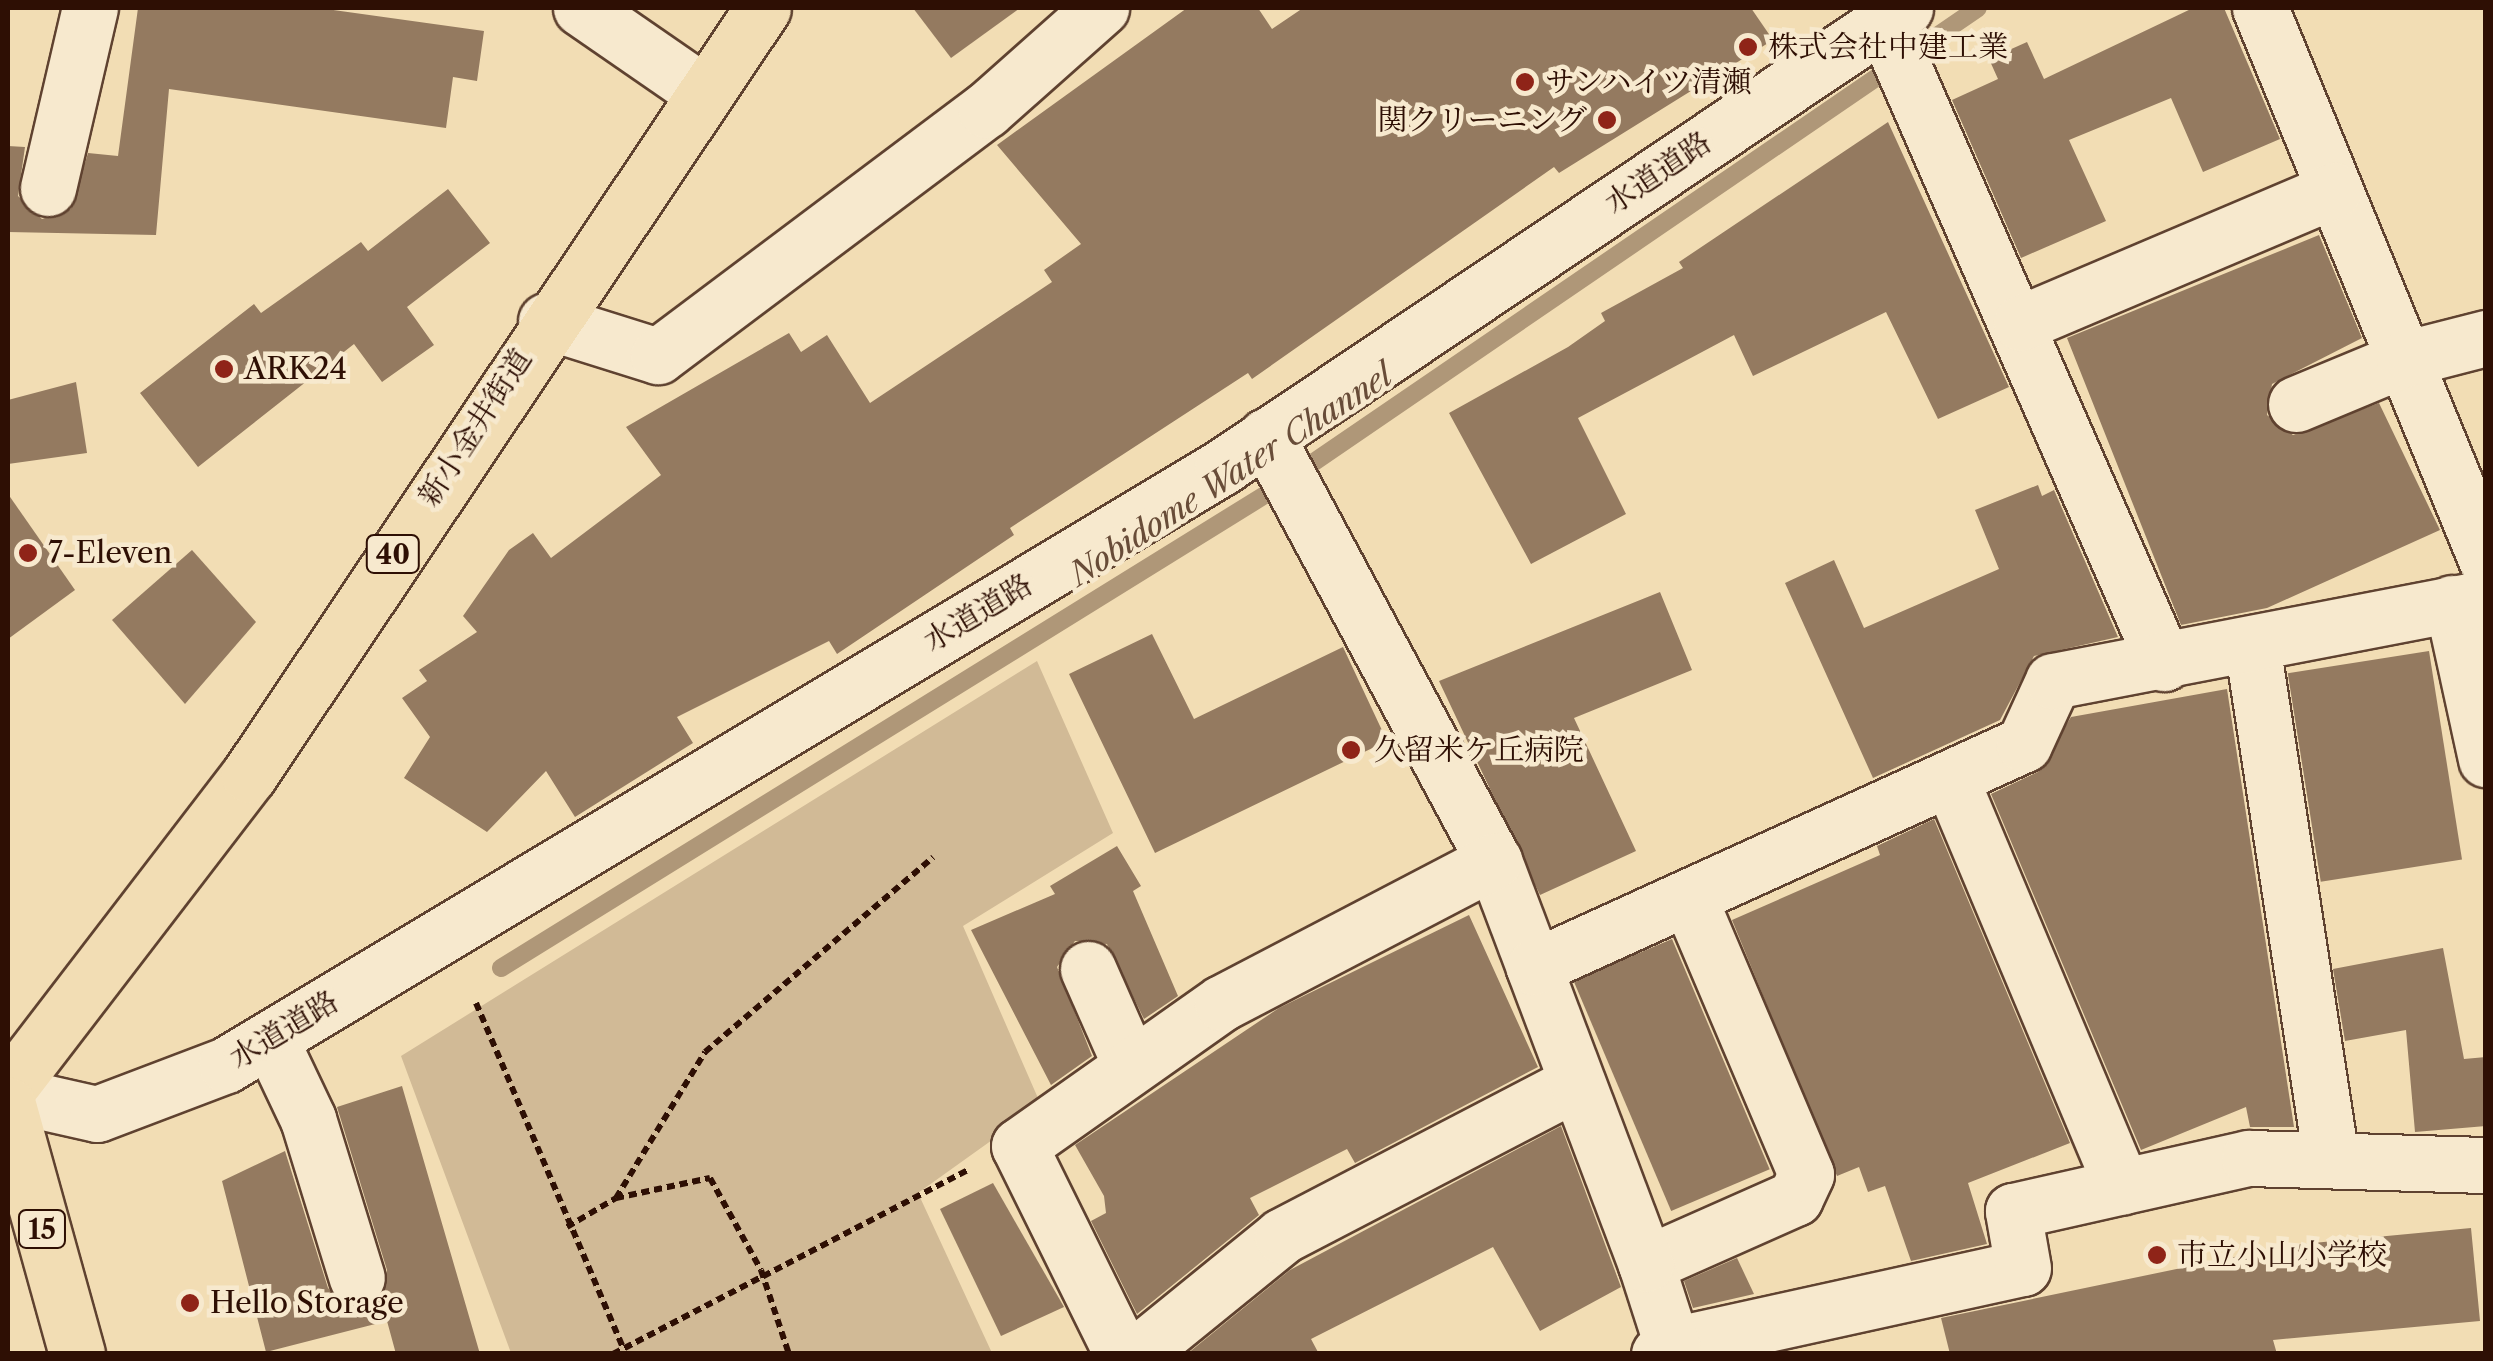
<!DOCTYPE html>
<meta charset="utf-8">
<style>
body{margin:0}
#map{position:relative;width:2493px;height:1361px;overflow:hidden;background:#f2ddb4;font-family:"Libre Caslon Text","Noto Serif JP",serif}
div>[style]{position:absolute}
[style*='--x']{left:calc(var(--x)*1px);top:calc(var(--y)*1px);width:calc(var(--w)*1px);rotate:calc(var(--a)*1deg)}
.green>*{inset:0;background:#d1ba96}
.stream>*{height:18px;margin:-9px;padding:0 9px;transform-origin:9px;border-radius:9px;background:#af9778}
.building>*{inset:0;background:#947a60;transform-origin:0 0}
.path>*{height:6px;margin-top:-3px;transform-origin:0;background:repeating-linear-gradient(90deg,#2e0f04 0 8px,transparent 0 13px)}
.roads{filter:drop-shadow(2px 0 #5f4230) drop-shadow(-2px 0 #5f4230) drop-shadow(0 2px #5f4230) drop-shadow(0 -2px #5f4230)}
.minor>*{height:55px;margin:-27.5px;padding:0 27.5px;transform-origin:27.5px;border-radius:27.5px;background:#f7e9ce}
.major>*{height:55px;margin:-27.5px;padding:0 27.5px;transform-origin:27.5px;border-radius:27.5px;background:#f2ddb4}
.dots>*{width:28px;height:28px;translate:-50% -50%;box-sizing:border-box;border:5px solid #f7e9ce;border-radius:50%}
span{translate:-50% -50%;white-space:nowrap;text-align:center;line-height:1.15;-webkit-text-stroke:9px #f7e9ce;paint-order:stroke}
.shield-label span{padding:2px 8px;background:#f7e9ce;border:2px solid;border-radius:8px;-webkit-text-stroke-width:0}
.shield-label{font-size:28px;color:#2e0f04;font-weight:700}
.poi-label{font-size:30px;color:#2e0f04}
.left{translate:0 -50%;text-align:left}
.right{translate:-100% -50%;text-align:right}
.street-label{font-size:30px;color:#2e0f04}
.water-label{font-size:32px;color:#684c38;font-style:italic}
.frame{position:absolute;inset:0;border:10px solid #2e0f04;pointer-events:none}
</style>
<div id="map">
<div class="green">
<div style="clip-path:polygon(1037px 661px,1113px 833px,963px 926px,1041px 1105px,918px 1193px,992px 1353px,511px 1353px,401px 1056px)"></div>
</div>
<div class="stream">
<div style="--x:501;--y:968;--w:912;--a:-31.77"></div>
<div style="--x:1276;--y:488;--w:850;--a:-34.36"></div>
</div>
<div class="building">
<div style="clip-path:polygon(138px 8px,319px 8px,484px 31px,477px 81px,453px 77px,446px 128px,169px 89px,156px 235px,8px 232px,8px 146px,25px 147px,18px 196px,42px 219px,71px 209px,88px 153px,118px 156px)"></div>
<div style="clip-path:polygon(913px 8px,1020px 8px,951px 58px)"></div>
<div style="clip-path:polygon(1187px 8px,1258px 8px,1272px 29px,1303px 8px,1751px 8px,1773px 40px,1559px 173px,1554px 167px,1252px 379px,1248px 373px,1010px 528px,1014px 535px,837px 654px,829px 641px,677px 717px,693px 743px,575px 817px,546px 771px,487px 832px,404px 778px,430px 737px,402px 698px,427px 681px,419px 670px,477px 632px,463px 616px,509px 550px,533px 533px,551px 558px,661px 475px,626px 427px,789px 333px,801px 352px,827px 335px,870px 403px,1052px 282px,1044px 270px,1081px 244px,997px 145px)"></div>
<div style="clip-path:polygon(2193px 8px,2224px 8px,2280px 139px,2203px 172px,2171px 98px,2069px 140px,2106px 221px,2021px 258px,1952px 100px,1998px 79px,1989px 59px,2027px 42px,2044px 79px)"></div>
<div style="clip-path:polygon(1888px 122px,2009px 387px,1938px 419px,1886px 312px,1753px 376px,1734px 335px,1578px 418px,1626px 514px,1531px 564px,1449px 413px,1568px 347px,1605px 321px,1601px 313px,1683px 268px,1679px 262px)"></div>
<div style="clip-path:polygon(448px 189px,490px 243px,407px 307px,434px 345px,382px 382px,354px 344px,198px 467px,140px 393px,254px 304px,261px 313px,361px 242px,368px 251px)"></div>
<div style="clip-path:polygon(2319px 235px,2362px 338px,2272px 384px,2267px 415px,2293px 435px,2379px 403px,2440px 530px,2267px 608px,2181px 625px,2067px 338px)"></div>
<div style="clip-path:polygon(76px 382px,87px 453px,8px 464px,8px 400px)"></div>
<div style="clip-path:polygon(2038px 485px,2042px 496px,2054px 490px,2118px 637px,2034px 656px,2000px 720px,1873px 778px,1785px 583px,1834px 560px,1864px 628px,1999px 569px,1975px 510px)"></div>
<div style="clip-path:polygon(8px 494px,75px 590px,8px 639px)"></div>
<div style="clip-path:polygon(192px 550px,256px 622px,185px 704px,112px 620px)"></div>
<div style="clip-path:polygon(1660px 592px,1692px 670px,1574px 718px,1636px 851px,1540px 895px,1439px 681px)"></div>
<div style="clip-path:polygon(1152px 634px,1194px 719px,1343px 647px,1387px 741px,1155px 853px,1069px 674px)"></div>
<div style="left:2429px;top:651px;width:211px;height:143px;rotate:81deg"></div>
<div style="clip-path:polygon(2227px 689px,2294px 1127px,2250px 1127px,2246px 1107px,2141px 1150px,1991px 794px,2038px 772px,2071px 717px)"></div>
<div style="clip-path:polygon(1934px 819px,2070px 1143px,1968px 1183px,1987px 1244px,1911px 1261px,1885px 1186px,1868px 1192px,1859px 1167px,1837px 1176px,1732px 920px,1880px 855px,1877px 846px)"></div>
<div style="clip-path:polygon(1117px 846px,1141px 886px,1133px 891px,1178px 996px,1144px 1019px,1107px 944px,1075px 941px,1057px 967px,1092px 1056px,1051px 1085px,971px 930px,1055px 894px,1050px 886px)"></div>
<div style="clip-path:polygon(1469px 915px,1538px 1067px,1355px 1163px,1347px 1149px,1250px 1198px,1259px 1215px,1137px 1314px,1091px 1221px,1106px 1213px,1104px 1196px,1075px 1145px,1279px 1008px)"></div>
<div style="left:1672px;top:939px;width:250px;height:107px;rotate:67deg"></div>
<div style="clip-path:polygon(2443px 948px,2464px 1059px,2486px 1057px,2486px 1126px,2415px 1132px,2406px 1030px,2345px 1041px,2333px 969px)"></div>
<div style="clip-path:polygon(402px 1086px,480px 1354px,396px 1354px,387px 1321px,266px 1352px,222px 1181px,285px 1151px,328px 1288px,349px 1308px,367px 1307px,380px 1298px,387px 1270px,337px 1107px)"></div>
<div style="clip-path:polygon(1561px 1126px,1621px 1287px,1540px 1331px,1493px 1247px,1311px 1339px,1319px 1354px,1187px 1354px,1290px 1270px)"></div>
<div style="clip-path:polygon(993px 1183px,1064px 1307px,1001px 1336px,940px 1209px)"></div>
<div style="clip-path:polygon(2471px 1228px,2480px 1321px,2273px 1340px,2277px 1354px,1950px 1354px,1941px 1318px,2292px 1245px)"></div>
<div style="clip-path:polygon(1737px 1258px,1754px 1294px,1693px 1308px,1684px 1281px)"></div>
</div>
<div class="path">
<div style="--x:476;--y:1003;--w:374;--a:66.9"></div>
<div style="--x:616;--y:1198;--w:171;--a:-58.6"></div>
<div style="--x:705;--y:1052;--w:300;--a:-40.5"></div>
<div style="--x:567;--y:1227;--w:57;--a:-30.6"></div>
<div style="--x:616;--y:1198;--w:96;--a:-12"></div>
<div style="--x:710;--y:1178;--w:105;--a:61"></div>
<div style="--x:761;--y:1270;--w:89;--a:71.6"></div>
<div style="--x:613;--y:1354;--w:400;--a:-27.4"></div>
</div>
<div class="roads">
<div class="minor">
<div style="--x:581;--y:8;--w:150;--a:34.6"></div>
<div style="--x:2260;--y:8;--w:596;--a:67.7"></div>
<div style="--x:1883;--y:21;--w:701;--a:66.36"></div>
<div style="--x:48;--y:188;--w:185;--a:-76.9"></div>
<div style="--x:546;--y:321;--w:117;--a:17.4"></div>
<div style="--x:658;--y:356;--w:410;--a:-36.9"></div>
<div style="--x:986;--y:110;--w:154;--a:-41.6"></div>
<div style="--x:2021;--y:323;--w:340;--a:-23"></div>
<div style="--x:2296;--y:404;--w:117;--a:-22.6"></div>
<div style="--x:2404;--y:359;--w:85;--a:-14.4"></div>
<div style="--x:1266;--y:436;--w:482;--a:61.8"></div>
<div style="--x:1494;--y:861;--w:113;--a:69.3"></div>
<div style="--x:2452;--y:603;--w:160;--a:77.7"></div>
<div style="--x:2252;--y:645;--w:520;--a:81.26"></div>
<div style="--x:1951;--y:780;--w:441;--a:67.2"></div>
<div style="--x:1088;--y:969;--w:102;--a:66.2"></div>
<div style="--x:270;--y:1039;--w:89;--a:64.6"></div>
<div style="--x:308;--y:1119;--w:166;--a:72.9"></div>
<div style="--x:8;--y:1094;--w:91;--a:12.7"></div>
<div style="--x:97;--y:1114;--w:138;--a:-20.8"></div>
<div style="--x:226;--y:1065;--w:1162;--a:-30.98"></div>
<div style="--x:1222;--y:467;--w:823;--a:-33.9"></div>
<div style="--x:1646;--y:1264;--w:163;--a:-23.9"></div>
<div style="--x:1795;--y:1198;--w:26;--a:-65"></div>
<div style="--x:1806;--y:1174;--w:299;--a:-113"></div>
<div style="--x:1672;--y:1345;--w:359;--a:-12.4"></div>
<div style="--x:2023;--y:1268;--w:58;--a:-100"></div>
<div style="--x:2013;--y:1211;--w:242;--a:-12.7"></div>
<div style="--x:2249;--y:1158;--w:237;--a:1.7"></div>
<div style="--x:1122;--y:1354;--w:232;--a:-116.3"></div>
<div style="--x:1019;--y:1146;--w:248;--a:-35.2"></div>
<div style="--x:1222;--y:1003;--w:307;--a:-27.6"></div>
<div style="--x:1137;--y:1354;--w:187;--a:-39.1"></div>
<div style="--x:1282;--y:1236;--w:331;--a:-27.5"></div>
<div style="--x:1659;--y:1354;--w:16;--a:-35"></div>
<div style="--x:1672;--y:1345;--w:85;--a:-107.8"></div>
<div style="--x:1646;--y:1264;--w:317;--a:-110.7"></div>
<div style="--x:1534;--y:967;--w:538;--a:-24.47"></div>
<div style="--x:2024;--y:744;--w:69;--a:-65.3"></div>
<div style="--x:2053;--y:681;--w:441;--a:-10.9"></div>
</div>
<div class="major">
<div style="--x:8;--y:1089;--w:396;--a:-52.5"></div>
<div style="--x:249;--y:775;--w:923;--a:-56.17"></div>
<div style="--x:8;--y:1105;--w:258;--a:74.5"></div>
</div>
</div>
<div class="dots">
<div style="left:1748px;top:47px;background:#8f2418"></div>
<div style="left:1525px;top:82px;background:#8f2418"></div>
<div style="left:1607px;top:120px;background:#8f2418"></div>
<div style="left:224px;top:369px;background:#8f2418"></div>
<div style="left:28px;top:553px;background:#8f2418"></div>
<div style="left:1351px;top:750px;background:#8f2418"></div>
<div style="left:2157px;top:1255px;background:#8f2418"></div>
<div style="left:190px;top:1303px;background:#8f2418"></div>
</div>
<div class="shield-label">
<span style="left:393px;top:554px">40</span>
<span style="left:42px;top:1229px">15</span>
</div>
<div class="poi-label">
<span class="left" style="left:1768px;top:47px">株式会社中建工業</span>
<span class="left" style="left:1545px;top:82px">サンハイツ清瀬</span>
<span class="right" style="left:1587px;top:120px">関クリーニング</span>
<span class="left" style="left:244px;top:369px">ARK24</span>
<span class="left" style="left:48px;top:553px">7-Eleven</span>
<span class="left" style="left:1374px;top:750px">久留米ケ丘病院</span>
<span class="left" style="left:2177px;top:1255px">市立小山小学校</span>
<span class="left" style="left:210px;top:1303px">Hello Storage</span>
</div>
<div class="street-label">
<span style="left:1658px;top:173px;rotate:-34deg">水道道路</span>
<span style="left:475px;top:428px;rotate:-57deg">新小金井街道</span>
<span style="left:978px;top:613px;rotate:-31deg">水道道路</span>
<span style="left:284px;top:1030px;rotate:-31deg">水道道路</span>
</div>
<div class="water-label">
<span style="left:1231px;top:475px;rotate:-33deg">Nobidome Water Channel</span>
</div>
<div class="frame"></div>
</div>
